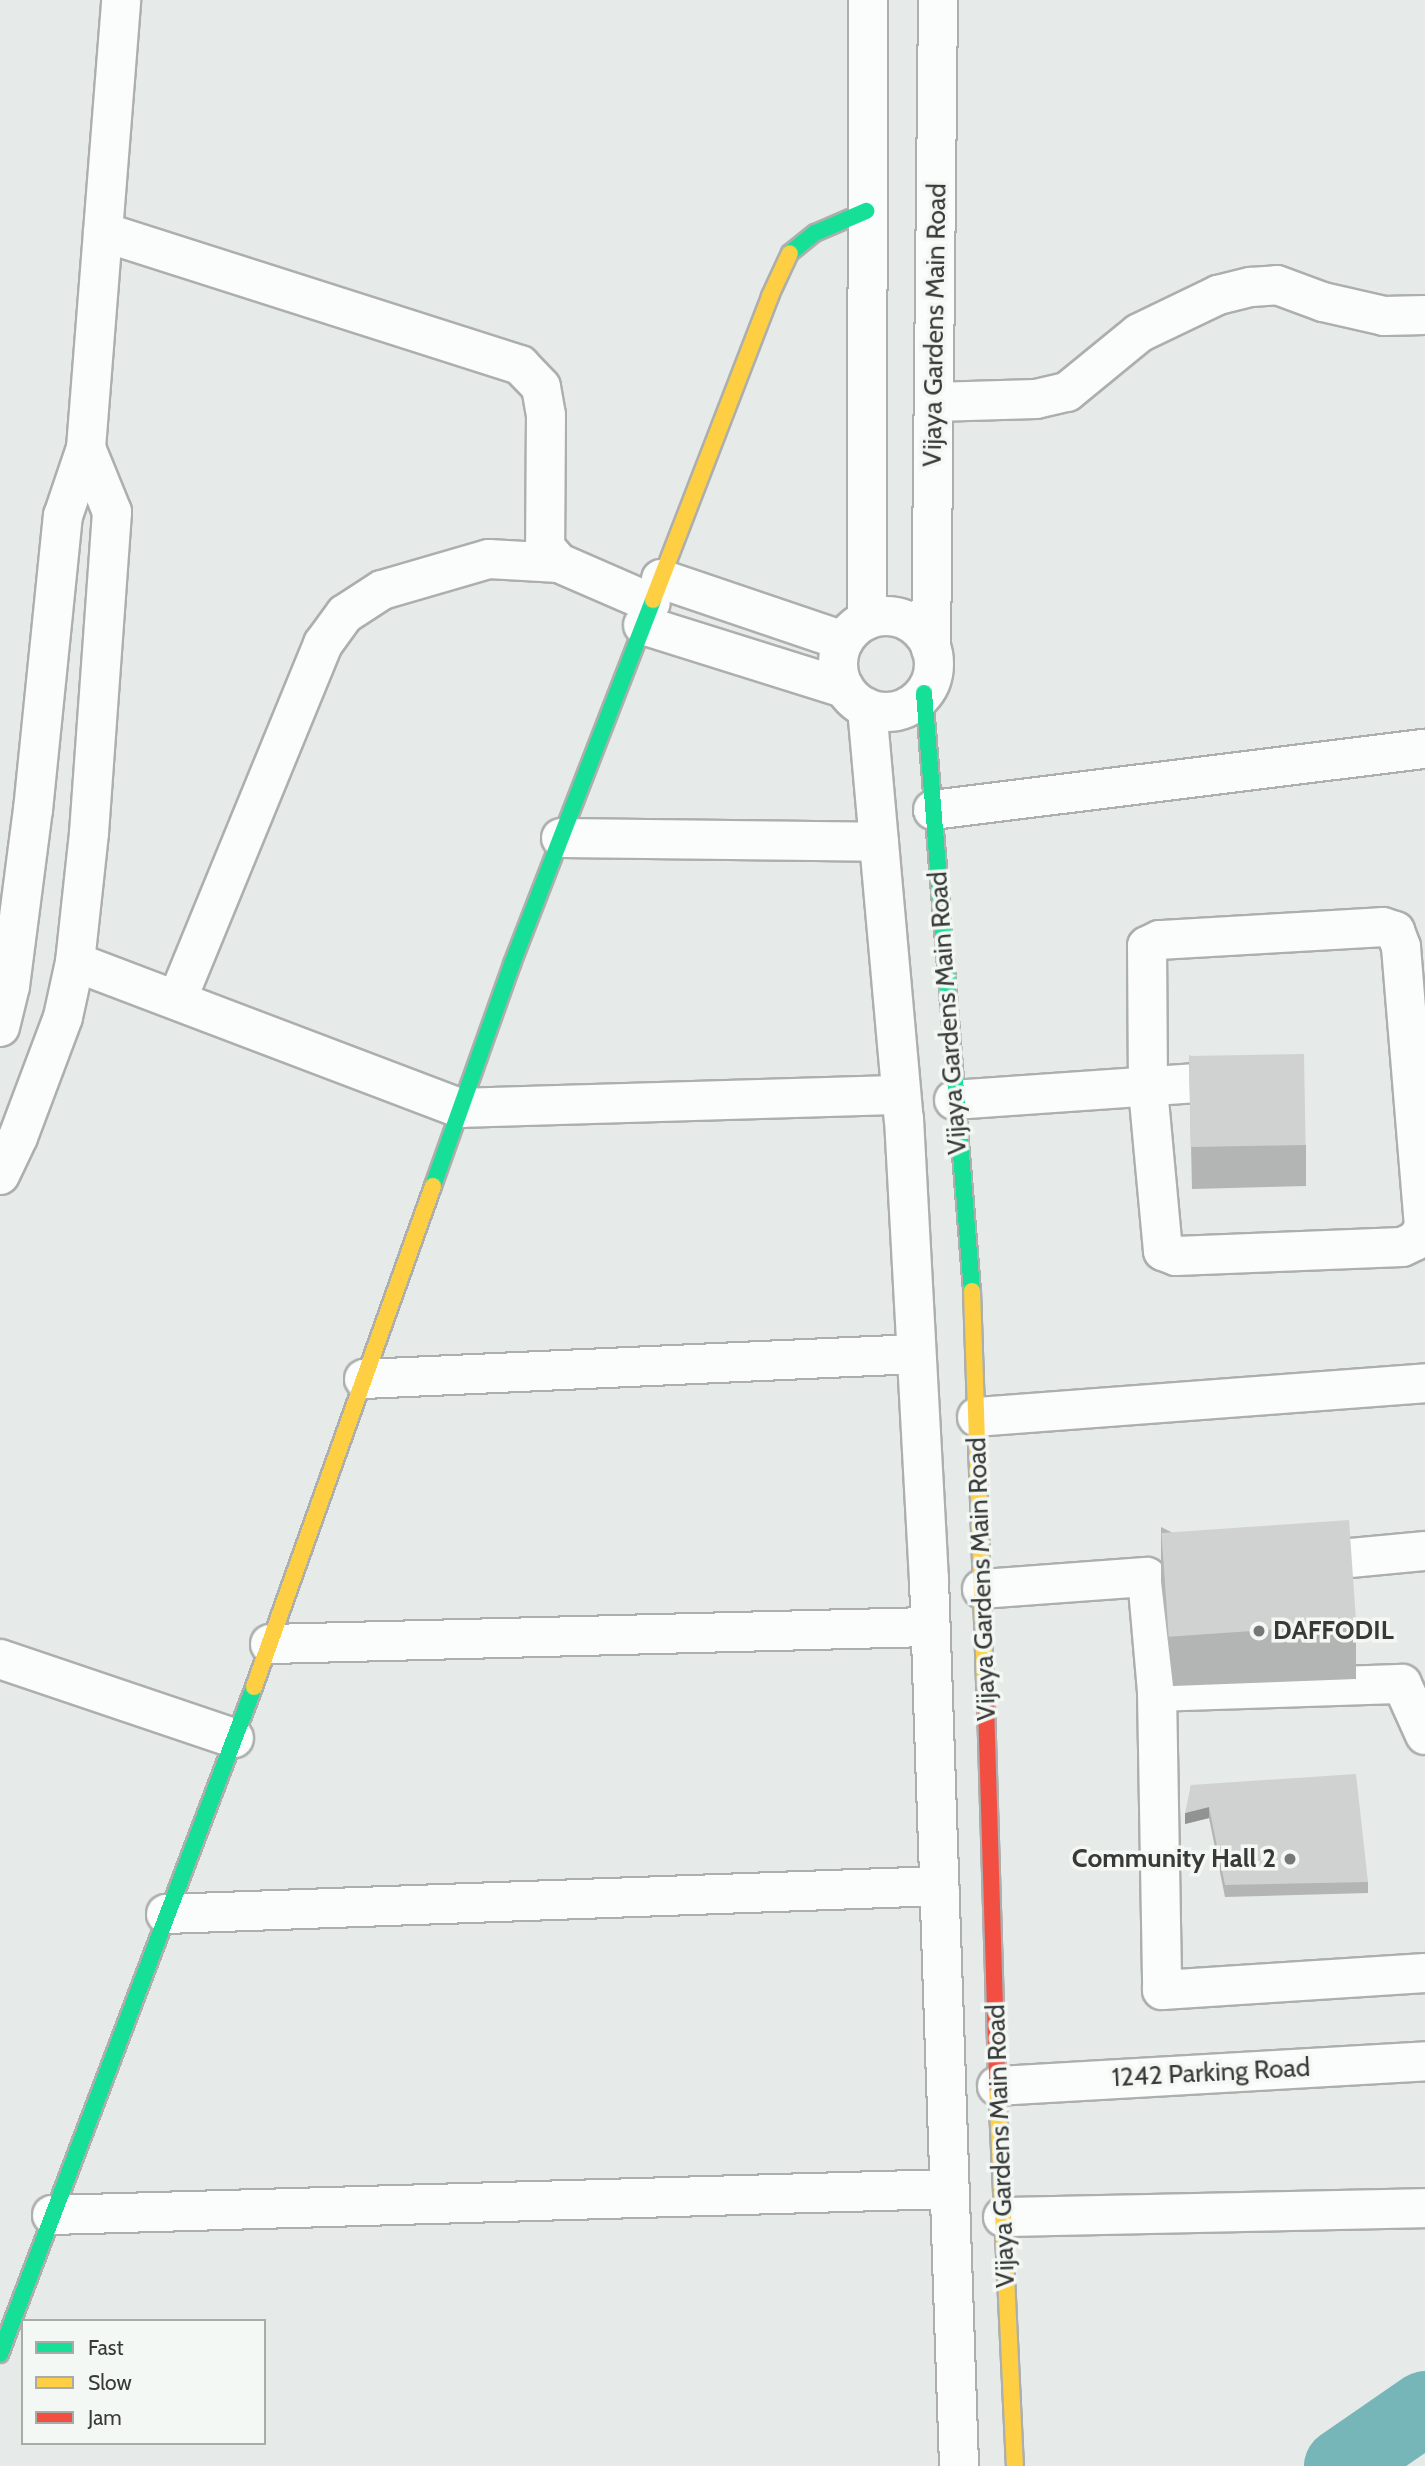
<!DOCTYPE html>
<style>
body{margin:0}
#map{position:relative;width:1425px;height:2466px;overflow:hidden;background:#e6eae8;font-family:Cabin,sans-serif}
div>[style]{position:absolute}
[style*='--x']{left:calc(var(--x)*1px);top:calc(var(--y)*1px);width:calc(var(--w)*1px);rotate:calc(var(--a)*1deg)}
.river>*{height:74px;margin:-37px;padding:0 37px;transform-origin:37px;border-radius:37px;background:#77b6b8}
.roads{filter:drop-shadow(2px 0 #acafad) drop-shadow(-2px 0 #acafad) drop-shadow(0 2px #acafad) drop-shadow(0 -2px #acafad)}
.street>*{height:38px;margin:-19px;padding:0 19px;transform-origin:19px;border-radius:19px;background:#fbfcfc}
.street>.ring{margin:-19px;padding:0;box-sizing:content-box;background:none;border:38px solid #fbfcfc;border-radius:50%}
.fast>*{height:16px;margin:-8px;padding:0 8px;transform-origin:8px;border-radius:8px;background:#16e098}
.slow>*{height:16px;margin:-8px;padding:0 8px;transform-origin:8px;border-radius:8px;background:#ffcf43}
.jam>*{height:16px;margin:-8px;padding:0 8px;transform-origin:8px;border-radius:8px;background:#f24e42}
.wall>*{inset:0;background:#b2b5b3}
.shaded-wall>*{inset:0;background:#919392}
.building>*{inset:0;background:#cfd2d0;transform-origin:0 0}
.dots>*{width:19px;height:19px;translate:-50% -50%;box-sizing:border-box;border:4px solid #f3f8f4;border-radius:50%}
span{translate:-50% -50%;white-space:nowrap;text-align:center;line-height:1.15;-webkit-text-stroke:7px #f3f8f4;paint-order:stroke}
.street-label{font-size:26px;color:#373a38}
.poi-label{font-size:26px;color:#373a38;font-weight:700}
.left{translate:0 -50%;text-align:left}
.right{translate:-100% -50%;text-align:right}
.legend{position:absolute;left:21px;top:2319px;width:245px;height:126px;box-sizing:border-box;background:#f3f8f4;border:2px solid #a8aca9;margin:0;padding:9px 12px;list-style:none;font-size:21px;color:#373a38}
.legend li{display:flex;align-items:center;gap:14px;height:35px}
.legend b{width:35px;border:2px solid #a8aca9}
</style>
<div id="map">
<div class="river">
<div style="--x:1341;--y:2466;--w:102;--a:-34.6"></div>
</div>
<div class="roads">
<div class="street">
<div style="--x:103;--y:232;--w:438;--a:17.7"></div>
<div style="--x:520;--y:365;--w:30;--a:46"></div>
<div style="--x:541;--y:387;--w:28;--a:80"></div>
<div style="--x:546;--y:415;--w:132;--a:90.4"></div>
<div style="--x:545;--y:547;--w:21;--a:49"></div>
<div style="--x:559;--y:563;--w:100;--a:23.5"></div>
<div style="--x:934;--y:402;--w:102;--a:-1.7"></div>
<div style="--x:1036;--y:399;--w:32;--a:-13"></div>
<div style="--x:1067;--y:392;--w:93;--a:-39.3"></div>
<div style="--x:1139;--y:333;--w:88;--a:-25.7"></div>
<div style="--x:1218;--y:295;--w:34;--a:-14"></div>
<div style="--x:1251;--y:287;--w:26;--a:-4"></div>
<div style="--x:1277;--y:285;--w:49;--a:20.3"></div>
<div style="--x:1323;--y:302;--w:63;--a:12.9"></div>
<div style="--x:1384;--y:316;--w:41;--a:-1.4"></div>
<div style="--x:661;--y:579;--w:193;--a:18.7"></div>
<div class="ring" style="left:838px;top:616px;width:58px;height:58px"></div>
<div style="--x:867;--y:620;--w:620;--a:-89.91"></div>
<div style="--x:643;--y:625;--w:211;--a:17.4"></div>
<div style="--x:931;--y:649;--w:649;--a:-89.38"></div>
<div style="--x:867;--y:708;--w:413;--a:84.9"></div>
<div style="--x:904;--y:1119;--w:461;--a:86.9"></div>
<div style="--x:929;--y:1579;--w:888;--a:88.06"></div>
<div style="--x:933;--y:810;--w:496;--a:-7.1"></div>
<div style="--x:561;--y:838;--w:318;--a:0.7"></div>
<div style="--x:1383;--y:927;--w:13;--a:18"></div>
<div style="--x:1395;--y:931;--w:17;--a:69"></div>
<div style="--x:1401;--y:947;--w:283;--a:85.3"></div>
<div style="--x:1424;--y:1229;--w:15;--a:127"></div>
<div style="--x:1415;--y:1241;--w:14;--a:155"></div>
<div style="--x:1402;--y:1247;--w:226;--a:177.7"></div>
<div style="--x:1176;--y:1256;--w:14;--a:-159"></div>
<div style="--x:1163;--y:1251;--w:164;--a:-95.3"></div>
<div style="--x:1148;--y:1088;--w:142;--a:-90.4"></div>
<div style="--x:1147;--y:946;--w:14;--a:-25"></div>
<div style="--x:1160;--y:940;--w:223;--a:-3.3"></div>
<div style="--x:75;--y:962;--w:412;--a:20.8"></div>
<div style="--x:460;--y:1108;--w:441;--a:-1.7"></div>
<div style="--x:177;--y:1000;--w:385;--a:-67.7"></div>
<div style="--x:323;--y:644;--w:37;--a:-54"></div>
<div style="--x:345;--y:614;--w:44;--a:-33"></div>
<div style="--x:382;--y:590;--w:111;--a:-16.2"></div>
<div style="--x:489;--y:559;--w:70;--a:3.3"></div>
<div style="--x:0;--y:1027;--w:42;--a:-76.3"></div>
<div style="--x:10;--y:986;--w:177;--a:-82.6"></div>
<div style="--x:33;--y:810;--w:296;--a:-84.2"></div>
<div style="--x:63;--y:516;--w:72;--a:-71.3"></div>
<div style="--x:86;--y:448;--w:449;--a:-85.5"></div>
<div style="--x:954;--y:1100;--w:289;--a:-4"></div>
<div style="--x:0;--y:1175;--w:42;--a:-64.7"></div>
<div style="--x:18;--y:1137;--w:128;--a:-69.4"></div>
<div style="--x:63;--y:1017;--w:56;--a:-77.7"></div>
<div style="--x:75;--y:962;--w:130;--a:-83.8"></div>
<div style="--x:89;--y:833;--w:322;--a:-85.9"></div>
<div style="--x:112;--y:512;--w:69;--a:-112.1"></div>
<div style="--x:364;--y:1379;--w:553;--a:-2.59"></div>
<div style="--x:977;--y:1417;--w:449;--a:-4.3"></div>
<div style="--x:1298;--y:1563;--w:128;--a:-5.4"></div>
<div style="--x:982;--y:1589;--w:165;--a:-4.2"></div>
<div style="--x:1147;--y:1577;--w:115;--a:85"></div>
<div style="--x:1157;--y:1692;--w:298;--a:89"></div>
<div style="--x:1162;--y:1990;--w:264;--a:-3.7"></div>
<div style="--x:270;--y:1644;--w:660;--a:-1.48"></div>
<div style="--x:0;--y:1659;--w:247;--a:18.7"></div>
<div style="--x:1157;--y:1692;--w:245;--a:-1.9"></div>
<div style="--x:1402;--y:1684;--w:56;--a:65.7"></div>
<div style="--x:166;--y:1914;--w:774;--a:-2.07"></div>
<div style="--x:997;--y:2086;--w:429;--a:-3.3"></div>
<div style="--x:52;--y:2215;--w:898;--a:-1.66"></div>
<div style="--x:1003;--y:2217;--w:422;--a:-1.2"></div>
</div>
<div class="fast">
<div style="--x:790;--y:253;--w:32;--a:-39"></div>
<div style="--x:815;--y:233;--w:56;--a:-23.3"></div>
<div style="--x:924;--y:693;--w:600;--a:85.41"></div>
<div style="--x:433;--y:1186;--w:236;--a:-70.4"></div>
<div style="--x:512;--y:964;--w:390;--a:-68.8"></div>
<div style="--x:0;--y:2354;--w:714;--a:-69.15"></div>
</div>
<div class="slow">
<div style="--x:653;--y:600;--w:326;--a:-68.9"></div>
<div style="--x:770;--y:296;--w:47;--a:-65.1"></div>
<div style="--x:972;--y:1291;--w:414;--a:88.1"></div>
<div style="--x:254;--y:1687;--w:532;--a:-70.34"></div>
<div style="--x:997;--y:2086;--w:380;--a:87.3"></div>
</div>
<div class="jam">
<div style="--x:986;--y:1705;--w:381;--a:88.3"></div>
</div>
</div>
<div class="wall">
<div style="clip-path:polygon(1189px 1055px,1306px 1145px,1306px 1186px,1192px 1189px)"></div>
<div style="clip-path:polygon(1161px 1527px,1356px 1624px,1356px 1679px,1173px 1686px,1161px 1582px)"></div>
<div style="clip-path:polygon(1191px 1785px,1368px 1882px,1368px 1893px,1225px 1897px,1209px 1818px,1185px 1824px)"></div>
</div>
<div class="shaded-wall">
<div style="clip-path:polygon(1209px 1807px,1209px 1818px,1185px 1824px,1185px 1813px)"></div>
</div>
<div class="building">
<div style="left:1304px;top:1054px;width:91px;height:115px;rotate:89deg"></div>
<div style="left:1349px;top:1520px;width:104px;height:188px;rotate:86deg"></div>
<div style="clip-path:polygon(1356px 1774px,1368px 1882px,1225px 1885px,1209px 1807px,1185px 1813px,1191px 1785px)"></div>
</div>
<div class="dots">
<div style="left:1259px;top:1631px;background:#747876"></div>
<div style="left:1290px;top:1859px;background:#747876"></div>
</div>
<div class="street-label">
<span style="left:935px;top:325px;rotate:-89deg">Vijaya Gardens Main Road</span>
<span style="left:948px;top:1013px;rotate:-94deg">Vijaya Gardens Main Road</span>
<span style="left:982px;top:1579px;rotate:-92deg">Vijaya Gardens Main Road</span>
<span style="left:1211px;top:2073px;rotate:-3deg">1242 Parking Road</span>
<span style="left:1001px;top:2146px;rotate:-92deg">Vijaya Gardens Main Road</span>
</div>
<div class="poi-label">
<span class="left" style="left:1273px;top:1631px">DAFFODIL</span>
<span class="right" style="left:1276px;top:1859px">Community Hall 2</span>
</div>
<ul class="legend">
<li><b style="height:9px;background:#16e098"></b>Fast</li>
<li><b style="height:9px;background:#ffcf43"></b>Slow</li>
<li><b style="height:9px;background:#f24e42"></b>Jam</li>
</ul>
</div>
